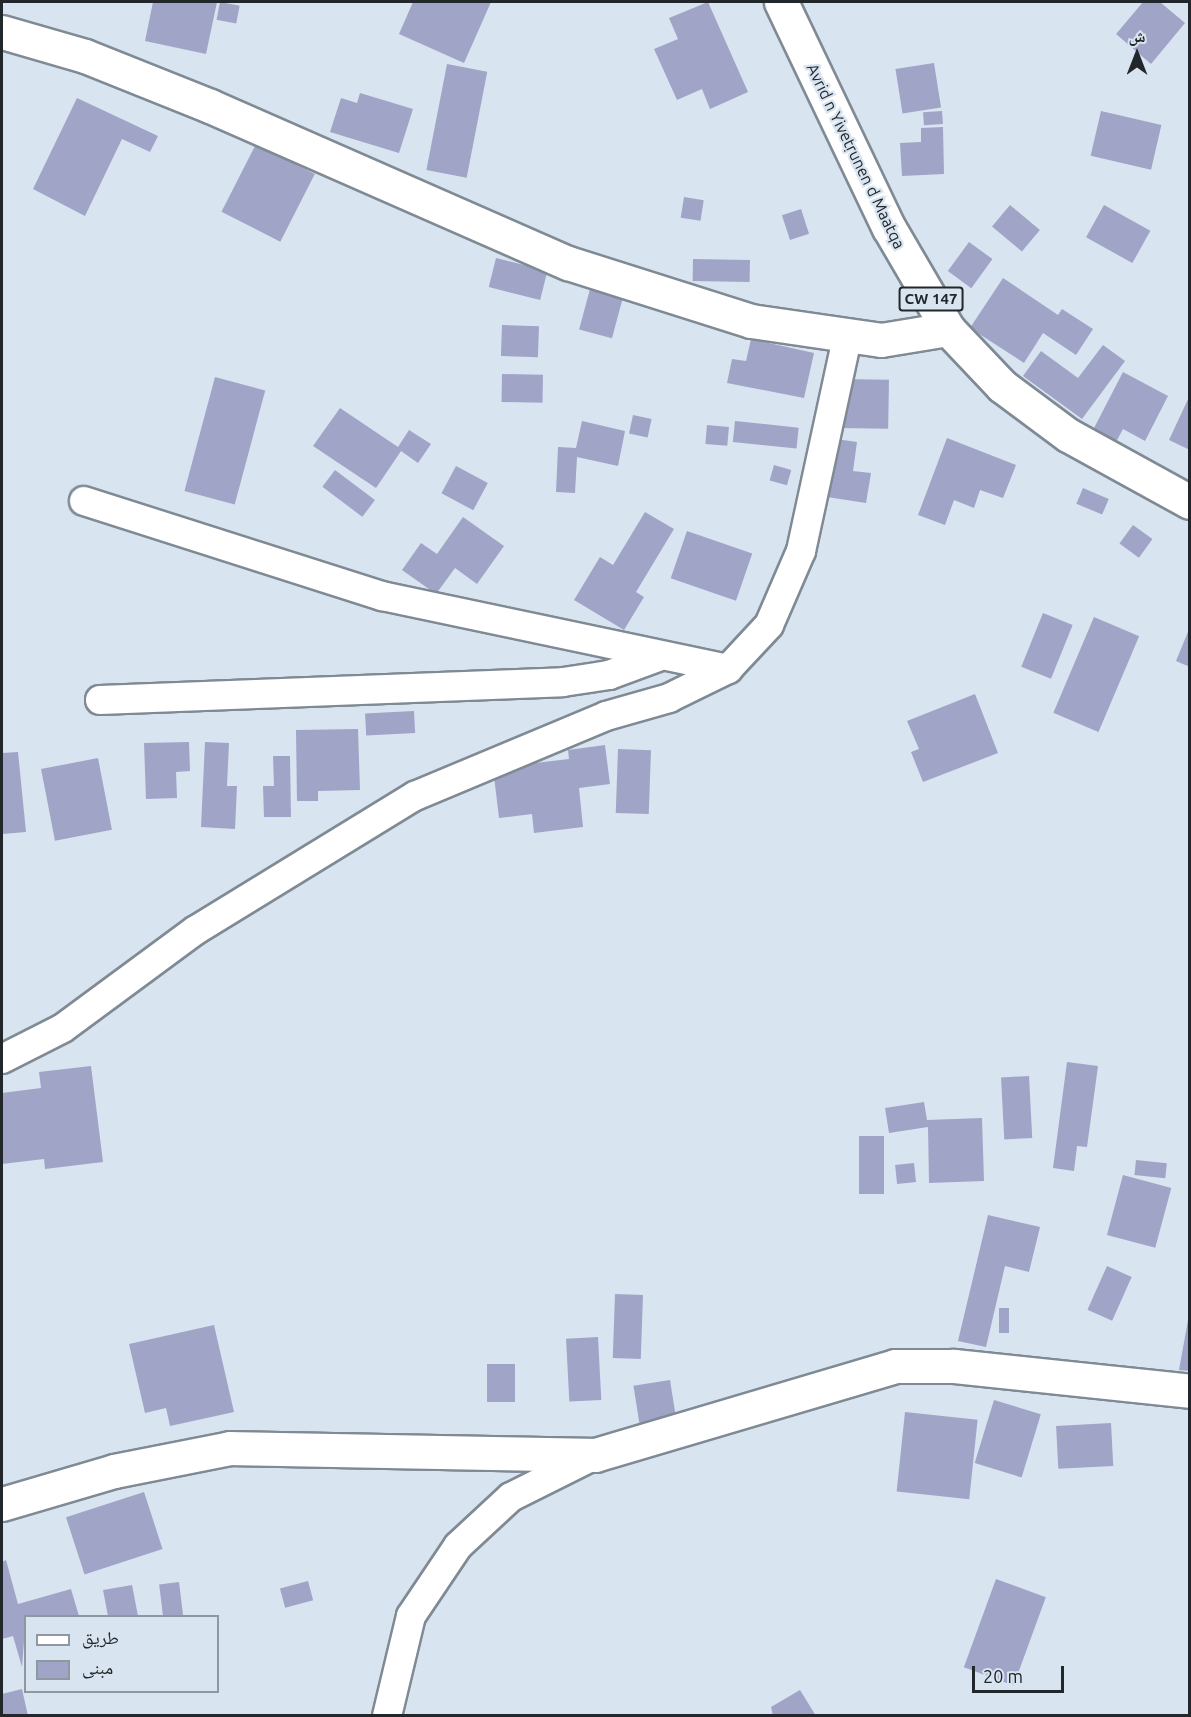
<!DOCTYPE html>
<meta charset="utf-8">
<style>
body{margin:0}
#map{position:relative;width:1191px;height:1717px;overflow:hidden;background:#d8e4f0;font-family:Ubuntu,"Noto Naskh Arabic",sans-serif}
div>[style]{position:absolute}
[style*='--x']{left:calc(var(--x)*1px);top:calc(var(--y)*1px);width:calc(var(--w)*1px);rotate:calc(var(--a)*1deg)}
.building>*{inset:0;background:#a0a4c7;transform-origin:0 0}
.roads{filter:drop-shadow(2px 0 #7f8a94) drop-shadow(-2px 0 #7f8a94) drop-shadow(0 2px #7f8a94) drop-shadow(0 -2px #7f8a94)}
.minor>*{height:28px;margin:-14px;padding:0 14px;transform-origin:14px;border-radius:14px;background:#fff}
.tertiary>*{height:33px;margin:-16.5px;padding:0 16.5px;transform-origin:16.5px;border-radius:16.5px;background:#fff}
.primary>*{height:33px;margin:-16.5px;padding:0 16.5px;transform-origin:16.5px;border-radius:16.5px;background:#fff}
span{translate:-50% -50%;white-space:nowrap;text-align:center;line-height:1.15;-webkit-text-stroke:4.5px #d8e4f0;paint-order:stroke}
.shield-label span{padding:2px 4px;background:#d8e4f0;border:2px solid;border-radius:4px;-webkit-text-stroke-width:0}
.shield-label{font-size:15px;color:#22272b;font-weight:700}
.street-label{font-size:16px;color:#22272b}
.frame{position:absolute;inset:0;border:3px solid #22272b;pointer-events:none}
.legend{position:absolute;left:24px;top:1615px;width:195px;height:78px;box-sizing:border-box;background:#d8e4f0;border:2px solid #8f98a1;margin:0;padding:8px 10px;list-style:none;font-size:18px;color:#22272b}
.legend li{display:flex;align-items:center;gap:12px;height:30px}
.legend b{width:30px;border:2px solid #8f98a1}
.north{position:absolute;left:1107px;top:24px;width:60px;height:60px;-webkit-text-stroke:4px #d8e4f0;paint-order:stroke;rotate:0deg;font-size:16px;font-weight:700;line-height:24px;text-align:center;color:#22272b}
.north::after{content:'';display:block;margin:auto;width:21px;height:27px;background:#22272b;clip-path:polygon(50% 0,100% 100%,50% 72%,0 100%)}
.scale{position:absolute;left:972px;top:1666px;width:92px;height:27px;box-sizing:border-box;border:3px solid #22272b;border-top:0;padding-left:8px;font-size:18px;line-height:21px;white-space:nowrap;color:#22272b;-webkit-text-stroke:4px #d8e4f0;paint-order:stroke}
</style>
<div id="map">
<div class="building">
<div style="clip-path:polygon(153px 2px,217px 2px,206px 54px,145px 41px)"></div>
<div style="left:220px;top:2px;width:20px;height:18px;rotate:11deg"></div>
<div style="clip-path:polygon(413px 2px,491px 2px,464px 63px,399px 34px)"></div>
<div style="clip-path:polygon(708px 2px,748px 92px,710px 109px,702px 89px,677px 100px,654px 49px,678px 39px,669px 18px)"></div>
<div style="clip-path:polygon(1143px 2px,1160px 2px,1185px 23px,1151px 64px,1116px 34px)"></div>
<div style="left:934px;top:63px;width:45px;height:39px;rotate:81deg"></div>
<div style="left:447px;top:64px;width:41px;height:108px;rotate:11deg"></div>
<div style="clip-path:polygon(360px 93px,413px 109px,399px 153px,330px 132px,341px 98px,357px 103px)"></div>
<div style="clip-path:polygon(77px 98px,158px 136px,150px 152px,122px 139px,85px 216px,33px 189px)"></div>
<div style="left:942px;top:111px;width:13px;height:19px;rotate:86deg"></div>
<div style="left:1101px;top:111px;width:62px;height:46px;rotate:13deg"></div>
<div style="clip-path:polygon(943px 127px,944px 174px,902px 176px,900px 143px,921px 142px,921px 128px)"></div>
<div style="left:256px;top:144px;width:66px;height:76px;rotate:27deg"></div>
<div style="left:684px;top:197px;width:20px;height:21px;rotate:9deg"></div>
<div style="left:1010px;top:205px;width:39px;height:28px;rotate:40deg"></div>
<div style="left:1104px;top:205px;width:53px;height:37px;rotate:29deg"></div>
<div style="left:801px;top:209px;width:26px;height:20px;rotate:72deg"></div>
<div style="left:969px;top:242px;width:29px;height:36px;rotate:36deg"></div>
<div style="left:496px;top:258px;width:53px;height:30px;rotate:14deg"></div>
<div style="left:693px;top:259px;width:57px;height:22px;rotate:1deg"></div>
<div style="clip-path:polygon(1003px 278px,1058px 315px,1062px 309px,1093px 329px,1076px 355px,1043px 333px,1024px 363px,970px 328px)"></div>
<div style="left:590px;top:289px;width:34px;height:42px;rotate:15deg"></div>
<div style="left:502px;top:325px;width:37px;height:31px;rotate:2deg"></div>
<div style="clip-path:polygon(751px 339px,814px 353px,804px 398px,727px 383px,732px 359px,746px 361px)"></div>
<div style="clip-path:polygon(1103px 345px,1125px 361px,1082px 419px,1023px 376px,1041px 351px,1078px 378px)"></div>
<div style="clip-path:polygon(1123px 372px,1168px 396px,1145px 441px,1123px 429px,1116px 442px,1093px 430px)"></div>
<div style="left:502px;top:374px;width:41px;height:28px;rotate:1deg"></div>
<div style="left:215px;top:377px;width:52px;height:118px;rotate:15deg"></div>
<div style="left:840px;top:379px;width:49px;height:49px;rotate:1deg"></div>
<div style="clip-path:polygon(1190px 395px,1190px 450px,1169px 440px)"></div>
<div style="clip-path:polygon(340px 408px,398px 447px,409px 430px,431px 444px,418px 463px,401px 451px,376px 488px,313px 446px)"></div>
<div style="left:633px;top:415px;width:19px;height:19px;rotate:12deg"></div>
<div style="clip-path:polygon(582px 421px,625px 431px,618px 466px,577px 457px,575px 493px,556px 492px,558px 447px,576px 448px)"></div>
<div style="left:735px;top:421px;width:64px;height:21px;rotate:6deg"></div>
<div style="left:707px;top:425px;width:22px;height:19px;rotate:5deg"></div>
<div style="clip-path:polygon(947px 438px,1016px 465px,1003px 498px,980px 490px,974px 508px,954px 500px,945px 525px,918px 515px)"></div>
<div style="clip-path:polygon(836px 439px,857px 442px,853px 471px,871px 473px,866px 503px,827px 497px)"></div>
<div style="left:774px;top:465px;width:18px;height:16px;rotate:16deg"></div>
<div style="left:456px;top:466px;width:36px;height:31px;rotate:28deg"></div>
<div style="left:335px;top:470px;width:50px;height:21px;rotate:37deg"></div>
<div style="left:1083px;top:488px;width:28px;height:17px;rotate:23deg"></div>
<div style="clip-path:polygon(645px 512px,674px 529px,636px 592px,644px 597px,624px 630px,574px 600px,600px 557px,613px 565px)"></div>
<div style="clip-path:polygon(463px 517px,504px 546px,477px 584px,455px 568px,436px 594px,402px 570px,421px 543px,437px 554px)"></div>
<div style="left:1133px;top:525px;width:24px;height:23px;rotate:36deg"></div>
<div style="left:687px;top:531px;width:69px;height:50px;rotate:19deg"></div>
<div style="left:1043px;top:613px;width:32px;height:58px;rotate:22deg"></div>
<div style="left:1094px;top:617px;width:49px;height:104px;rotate:23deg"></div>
<div style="clip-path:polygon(1190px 627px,1190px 667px,1176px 661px)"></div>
<div style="clip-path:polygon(975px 694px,998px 753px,923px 782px,911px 752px,919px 749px,907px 721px)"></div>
<div style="left:414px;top:711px;width:22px;height:49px;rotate:87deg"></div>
<div style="clip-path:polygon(358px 729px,360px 790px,318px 791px,318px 801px,297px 801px,296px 730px)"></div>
<div style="clip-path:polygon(189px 742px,190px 771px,176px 772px,177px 798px,146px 799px,144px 743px)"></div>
<div style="clip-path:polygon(205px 742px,229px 743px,227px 786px,237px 786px,235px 829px,201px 827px)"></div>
<div style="clip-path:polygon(605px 745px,610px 784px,579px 788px,583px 827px,534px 833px,532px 814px,499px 818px,493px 768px,569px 759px,568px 750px)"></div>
<div style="left:618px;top:749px;width:33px;height:64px;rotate:2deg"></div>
<div style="clip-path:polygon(18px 752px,26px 832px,2px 834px,2px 753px)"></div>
<div style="clip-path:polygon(273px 756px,290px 756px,291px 817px,264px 817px,263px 786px,274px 786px)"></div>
<div style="left:98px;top:758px;width:73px;height:58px;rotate:79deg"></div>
<div style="clip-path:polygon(1067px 1062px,1098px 1066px,1087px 1147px,1077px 1146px,1074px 1171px,1053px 1168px)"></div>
<div style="clip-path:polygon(91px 1066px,103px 1162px,45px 1169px,44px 1159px,2px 1164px,2px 1093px,41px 1088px,39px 1072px)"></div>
<div style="left:1029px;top:1076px;width:62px;height:28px;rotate:87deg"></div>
<div style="clip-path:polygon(924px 1102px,927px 1120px,982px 1118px,984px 1181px,929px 1183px,928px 1127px,889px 1133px,885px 1108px)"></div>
<div style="left:859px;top:1136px;width:25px;height:58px"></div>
<div style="left:1136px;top:1160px;width:31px;height:15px;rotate:6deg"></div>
<div style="left:914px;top:1163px;width:19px;height:19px;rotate:84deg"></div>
<div style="left:1123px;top:1175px;width:50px;height:62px;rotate:15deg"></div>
<div style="clip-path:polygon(988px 1215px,1040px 1227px,1029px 1272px,1005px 1266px,986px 1347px,958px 1341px)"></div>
<div style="left:1107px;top:1266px;width:27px;height:48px;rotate:24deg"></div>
<div style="left:615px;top:1294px;width:28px;height:64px;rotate:2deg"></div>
<div style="left:999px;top:1308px;width:10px;height:25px"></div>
<div style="clip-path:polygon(1190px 1309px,1190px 1371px,1179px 1370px)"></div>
<div style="clip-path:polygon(214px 1325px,234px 1412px,170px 1426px,166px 1408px,145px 1413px,129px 1344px)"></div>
<div style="left:598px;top:1337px;width:63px;height:32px;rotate:87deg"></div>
<div style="left:487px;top:1364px;width:28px;height:38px"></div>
<div style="left:670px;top:1380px;width:40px;height:37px;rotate:81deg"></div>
<div style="left:994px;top:1400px;width:49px;height:66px;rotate:17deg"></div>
<div style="left:905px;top:1412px;width:73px;height:80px;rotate:6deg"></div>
<div style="left:1111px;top:1423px;width:43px;height:55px;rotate:87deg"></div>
<div style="left:144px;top:1492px;width:60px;height:82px;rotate:72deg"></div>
<div style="clip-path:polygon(6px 1560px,18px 1604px,71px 1589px,79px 1616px,26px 1616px,22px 1667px,13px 1636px,2px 1639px,2px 1562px)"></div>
<div style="left:996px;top:1579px;width:53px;height:94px;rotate:20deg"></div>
<div style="left:308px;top:1581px;width:20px;height:29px;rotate:75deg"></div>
<div style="left:179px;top:1582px;width:34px;height:20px;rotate:83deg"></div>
<div style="clip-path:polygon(132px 1585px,138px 1616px,108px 1616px,103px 1590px)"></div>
<div style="clip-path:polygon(22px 1689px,28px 1716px,2px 1716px,2px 1694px)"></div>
<div style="clip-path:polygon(800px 1690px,816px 1716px,773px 1716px,771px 1707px)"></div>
</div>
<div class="roads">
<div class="minor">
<div style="--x:84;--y:501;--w:313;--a:17.7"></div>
<div style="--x:382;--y:596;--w:354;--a:11.9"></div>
<div style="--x:100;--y:700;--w:463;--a:-2.2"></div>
<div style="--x:563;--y:682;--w:47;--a:-8.7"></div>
<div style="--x:609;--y:675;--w:52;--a:-20.2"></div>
<div style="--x:2;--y:1059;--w:68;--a:-26.9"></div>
<div style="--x:63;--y:1028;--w:165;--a:-36.4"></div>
<div style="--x:196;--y:930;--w:257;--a:-31.5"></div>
<div style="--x:415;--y:796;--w:207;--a:-22.7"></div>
<div style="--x:606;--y:716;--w:66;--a:-15.9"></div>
<div style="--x:669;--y:698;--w:66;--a:-26.2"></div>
<div style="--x:728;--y:669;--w:60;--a:-47"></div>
<div style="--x:769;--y:625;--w:81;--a:-66.6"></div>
<div style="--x:801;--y:551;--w:217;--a:-77.8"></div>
<div style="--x:387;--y:1716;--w:103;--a:-76.5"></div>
<div style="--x:411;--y:1616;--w:84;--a:-56.1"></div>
<div style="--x:458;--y:1546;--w:72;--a:-42.8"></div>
<div style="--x:511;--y:1497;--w:94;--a:-26.6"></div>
</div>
<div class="tertiary">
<div style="--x:2;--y:32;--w:86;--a:16.1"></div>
<div style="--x:85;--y:56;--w:135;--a:21.8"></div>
<div style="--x:210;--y:106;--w:391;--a:23.7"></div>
<div style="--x:568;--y:263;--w:192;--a:17.6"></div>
<div style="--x:751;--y:321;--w:131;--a:8.3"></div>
<div style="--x:881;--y:340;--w:68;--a:-9.3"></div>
<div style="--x:2;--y:1504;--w:117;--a:-16.4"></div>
<div style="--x:114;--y:1471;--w:118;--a:-11.2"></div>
<div style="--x:230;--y:1448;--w:365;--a:1.1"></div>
<div style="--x:595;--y:1455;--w:313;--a:-16.5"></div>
<div style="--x:895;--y:1366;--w:59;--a:0"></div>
<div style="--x:954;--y:1366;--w:237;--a:6"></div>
</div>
<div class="primary">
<div style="--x:781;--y:2;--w:250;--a:64.5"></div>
<div style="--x:889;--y:228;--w:117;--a:59.7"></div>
<div style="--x:948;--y:329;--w:79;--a:46.5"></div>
<div style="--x:1002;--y:386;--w:82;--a:36.6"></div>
<div style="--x:1068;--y:435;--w:139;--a:28.8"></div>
</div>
</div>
<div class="shield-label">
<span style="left:931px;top:299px">CW 147</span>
</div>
<div class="street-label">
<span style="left:856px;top:156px;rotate:64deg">Avrid n Yivetṛunen d Maatqa</span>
</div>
<div class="frame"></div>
<ul class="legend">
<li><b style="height:8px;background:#fff"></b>طريق</li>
<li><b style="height:16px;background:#a0a4c7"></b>مبنى</li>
</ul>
<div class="north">ش</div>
<div class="scale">20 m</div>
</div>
